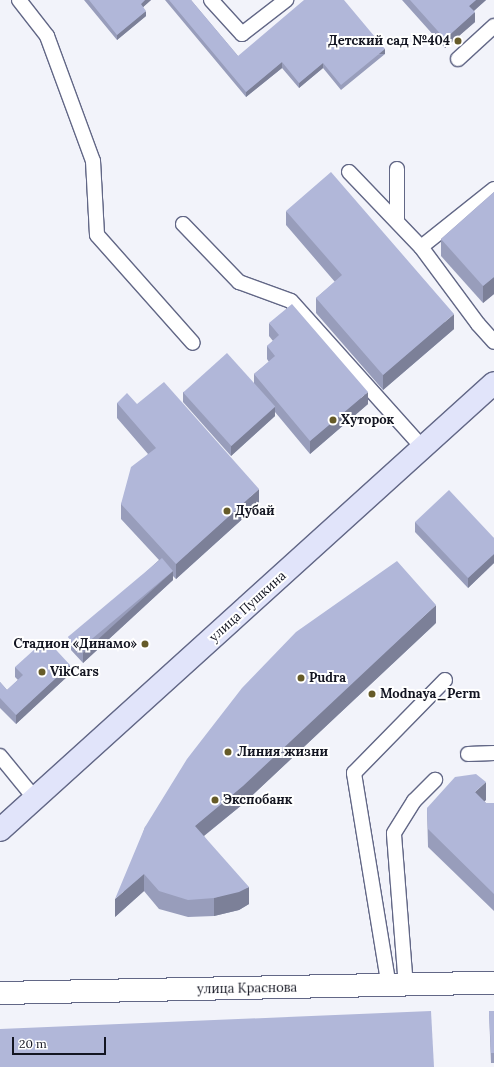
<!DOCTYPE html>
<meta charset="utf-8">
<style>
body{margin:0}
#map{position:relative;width:494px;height:1067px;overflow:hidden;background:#f2f3fa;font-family:Lora,serif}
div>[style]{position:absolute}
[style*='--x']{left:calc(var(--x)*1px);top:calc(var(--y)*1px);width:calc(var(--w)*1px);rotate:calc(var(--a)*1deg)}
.roads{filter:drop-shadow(1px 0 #626786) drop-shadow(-1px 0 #626786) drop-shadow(0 1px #626786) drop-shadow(0 -1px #626786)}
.lane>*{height:14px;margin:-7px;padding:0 7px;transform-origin:7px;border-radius:7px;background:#fff}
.street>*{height:22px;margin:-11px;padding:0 11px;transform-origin:11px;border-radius:11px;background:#fff}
.secondary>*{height:22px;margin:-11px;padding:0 11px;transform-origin:11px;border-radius:11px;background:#e1e4fa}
.wall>*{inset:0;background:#989dbb}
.shaded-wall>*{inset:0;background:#7c8098;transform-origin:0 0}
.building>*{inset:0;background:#b1b7d9;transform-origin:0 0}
.dots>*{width:11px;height:11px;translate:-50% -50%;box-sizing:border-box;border:2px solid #fff;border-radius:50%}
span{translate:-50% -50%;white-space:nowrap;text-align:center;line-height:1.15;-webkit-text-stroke:4px #fff;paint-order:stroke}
.poi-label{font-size:13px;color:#131521;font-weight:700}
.right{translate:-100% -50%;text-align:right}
.left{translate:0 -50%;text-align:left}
.street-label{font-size:13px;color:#131521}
.scale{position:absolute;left:12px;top:1037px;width:94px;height:18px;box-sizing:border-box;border:2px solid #131521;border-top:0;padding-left:5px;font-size:12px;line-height:14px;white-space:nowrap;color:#131521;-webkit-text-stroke:3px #fff;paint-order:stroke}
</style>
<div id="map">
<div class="roads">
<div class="lane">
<div style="--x:19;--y:0;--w:46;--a:52.1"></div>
<div style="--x:47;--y:36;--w:133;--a:69.8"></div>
<div style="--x:93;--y:161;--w:74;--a:86.9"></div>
<div style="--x:97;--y:235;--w:144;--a:48.4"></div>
<div style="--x:211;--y:0;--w:46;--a:47.6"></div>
<div style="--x:242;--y:34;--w:56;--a:-37.7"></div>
<div style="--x:458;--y:59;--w:49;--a:-42.5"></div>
<div style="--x:397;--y:169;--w:51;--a:90"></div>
<div style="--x:349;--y:172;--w:104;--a:46.2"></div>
<div style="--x:494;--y:189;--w:93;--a:141.5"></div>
<div style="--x:421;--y:247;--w:96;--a:53.5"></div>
<div style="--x:478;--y:324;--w:24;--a:48"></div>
<div style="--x:183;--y:224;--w:81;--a:46"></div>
<div style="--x:239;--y:282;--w:55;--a:20.1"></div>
<div style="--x:291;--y:301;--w:198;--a:48.1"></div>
<div style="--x:468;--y:754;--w:26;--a:-2"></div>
<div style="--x:0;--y:756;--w:57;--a:50.7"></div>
<div style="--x:389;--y:987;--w:217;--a:-99.3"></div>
<div style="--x:354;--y:773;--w:130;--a:-45.6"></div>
<div style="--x:406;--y:987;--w:154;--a:-94.5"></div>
<div style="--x:394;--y:833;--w:38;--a:-58"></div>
<div style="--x:414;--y:801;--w:30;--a:-45"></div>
</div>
<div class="street">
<div style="--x:0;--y:993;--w:494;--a:-1.2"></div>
</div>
<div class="secondary">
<div style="--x:0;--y:830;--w:666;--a:-42.14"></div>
</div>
</div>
<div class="wall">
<div style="clip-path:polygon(84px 0,151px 0,143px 7px,146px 16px,117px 40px)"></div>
<div style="clip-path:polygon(165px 0,191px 0,238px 56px,385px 54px,341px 90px,323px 68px,299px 88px,282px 68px,246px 97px)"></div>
<div style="clip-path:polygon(402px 0,486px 0,474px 11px,475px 22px,445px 48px)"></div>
<div style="clip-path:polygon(494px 192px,494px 294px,483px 303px,441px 256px,441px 239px)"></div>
<div style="clip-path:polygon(286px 211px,454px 329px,383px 390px,316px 313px,316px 298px,335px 282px,286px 225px)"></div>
<div style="clip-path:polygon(269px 323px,368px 404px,310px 454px,275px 412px,275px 416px,231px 456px,183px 402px,183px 392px,254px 383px,254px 374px,269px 362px,267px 359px,267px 346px,273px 341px,269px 336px)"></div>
<div style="clip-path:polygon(117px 403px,137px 404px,259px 504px,176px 579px,173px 576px,173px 580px,83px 663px,71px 650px,71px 641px,159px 560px,121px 519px,121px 504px,148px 454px,117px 418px)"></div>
<div style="clip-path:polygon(415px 522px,494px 538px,494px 563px,468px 588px,415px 532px)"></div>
<div style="clip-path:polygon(436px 623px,243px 804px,204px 836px,249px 904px,239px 910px,214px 916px,188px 917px,159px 909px,144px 891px,115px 917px,145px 827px)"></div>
<div style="clip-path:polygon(15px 667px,70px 674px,16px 724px,0 708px,0 682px,7px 690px,18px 680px,15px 677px)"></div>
<div style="clip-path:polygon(486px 800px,484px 801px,486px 803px,494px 803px,494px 911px,428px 847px,427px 808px)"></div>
<div style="clip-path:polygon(489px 1011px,494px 1011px,494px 1063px,491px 1063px)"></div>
</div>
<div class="shaded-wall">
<div style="clip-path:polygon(145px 0,151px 0,141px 9px,141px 4px)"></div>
<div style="clip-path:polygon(476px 0,486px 0,469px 15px,469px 6px)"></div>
<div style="clip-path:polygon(146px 11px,146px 16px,117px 40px,117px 35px)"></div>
<div style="clip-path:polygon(475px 12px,475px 22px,445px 48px,445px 39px)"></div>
<div style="left:385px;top:49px;width:5px;height:57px;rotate:90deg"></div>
<div style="clip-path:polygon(282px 62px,282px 68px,246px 97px,246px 92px)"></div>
<div style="clip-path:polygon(323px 63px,323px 68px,299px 88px,299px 83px)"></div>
<div style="clip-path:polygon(494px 277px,494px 294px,483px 303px,483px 286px)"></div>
<div style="clip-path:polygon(454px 314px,454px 329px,383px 390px,383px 375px)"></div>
<div style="clip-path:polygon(368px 392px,368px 404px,310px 454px,310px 441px)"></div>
<div style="clip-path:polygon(275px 407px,275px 416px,231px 456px,231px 446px)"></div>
<div style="clip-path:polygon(259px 489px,259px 504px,176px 579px,176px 564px)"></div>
<div style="clip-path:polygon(494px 554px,494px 563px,468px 588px,468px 578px)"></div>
<div style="clip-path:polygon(173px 571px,173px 580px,83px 663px,83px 653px)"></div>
<div style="clip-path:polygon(436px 605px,436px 623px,243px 804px,195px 843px,195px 826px)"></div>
<div style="clip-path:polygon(70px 665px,70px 674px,16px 724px,16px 715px)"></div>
<div style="clip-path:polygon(486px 782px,486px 800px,475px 810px,475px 792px)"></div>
<div style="clip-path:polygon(144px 874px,144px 891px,115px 917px,115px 899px)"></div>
<div style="clip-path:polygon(249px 887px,249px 904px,239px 910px,214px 916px,214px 898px)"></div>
</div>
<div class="building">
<div style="clip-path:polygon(89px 0,145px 0,141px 4px,146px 11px,117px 35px)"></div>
<div style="clip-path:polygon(169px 0,191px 0,238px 56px,304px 0,344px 0,385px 49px,341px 85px,323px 63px,299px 83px,282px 62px,246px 92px)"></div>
<div style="clip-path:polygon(410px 0,476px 0,469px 6px,475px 12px,445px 39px)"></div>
<div style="clip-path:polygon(331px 172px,454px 314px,383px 375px,316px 298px,342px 275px,286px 211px)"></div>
<div style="clip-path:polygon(494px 192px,494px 277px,483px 286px,441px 239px)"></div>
<div style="clip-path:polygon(292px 304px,368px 392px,310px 441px,254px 374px,275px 356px,267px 346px,279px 335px,269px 323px)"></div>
<div style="left:227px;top:353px;width:72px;height:59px;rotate:48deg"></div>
<div style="clip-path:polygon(164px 382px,259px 489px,176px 564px,121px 504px,131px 467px,156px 448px,117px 403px,127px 393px,137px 404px)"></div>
<div style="clip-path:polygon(449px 490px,494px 538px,494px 554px,468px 578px,415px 522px)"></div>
<div style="left:162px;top:558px;width:17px;height:123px;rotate:50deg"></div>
<div style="clip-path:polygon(397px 561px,436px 605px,243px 786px,195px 826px,249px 887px,239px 892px,214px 898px,188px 900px,159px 891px,144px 874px,115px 899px,145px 827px,187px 759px,242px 688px,296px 632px)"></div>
<div style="clip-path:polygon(46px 639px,70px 665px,16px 715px,0 698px,0 682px,7px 690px,23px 675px,15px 667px)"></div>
<div style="clip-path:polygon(476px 774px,486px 782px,475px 792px,486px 803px,494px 803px,494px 894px,428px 829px,427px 808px,455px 777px)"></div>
<div style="clip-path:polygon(431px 1011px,434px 1067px,0 1067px,0 1029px)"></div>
<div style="clip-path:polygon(489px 1011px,494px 1011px,494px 1053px,491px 1053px)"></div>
</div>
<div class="dots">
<div style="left:458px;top:41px;background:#665b28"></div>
<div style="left:333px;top:420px;background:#665b28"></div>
<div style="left:227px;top:511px;background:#665b28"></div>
<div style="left:145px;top:644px;background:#665b28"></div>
<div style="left:42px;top:672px;background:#665b28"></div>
<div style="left:301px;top:678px;background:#665b28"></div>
<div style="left:372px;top:694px;background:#665b28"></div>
<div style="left:228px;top:752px;background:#665b28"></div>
<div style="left:215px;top:800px;background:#665b28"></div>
</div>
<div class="poi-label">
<span class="right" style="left:450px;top:41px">Детский сад №404</span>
<span class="left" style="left:341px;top:420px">Хуторок</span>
<span class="left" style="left:235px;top:511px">Дубай</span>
<span class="right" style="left:137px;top:644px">Стадион «Динамо»</span>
<span class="left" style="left:50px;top:672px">VikCars</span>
<span class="left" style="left:309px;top:678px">Pudra</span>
<span class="left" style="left:380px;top:694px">Modnaya_Perm</span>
<span class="left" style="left:237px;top:752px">Линия жизни</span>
<span class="left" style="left:223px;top:800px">Экспобанк</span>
</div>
<div class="street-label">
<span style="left:248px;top:607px;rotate:-42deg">улица Пушкина</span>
<span style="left:247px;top:989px;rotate:-1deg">улица Краснова</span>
</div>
<div class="scale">20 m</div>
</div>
